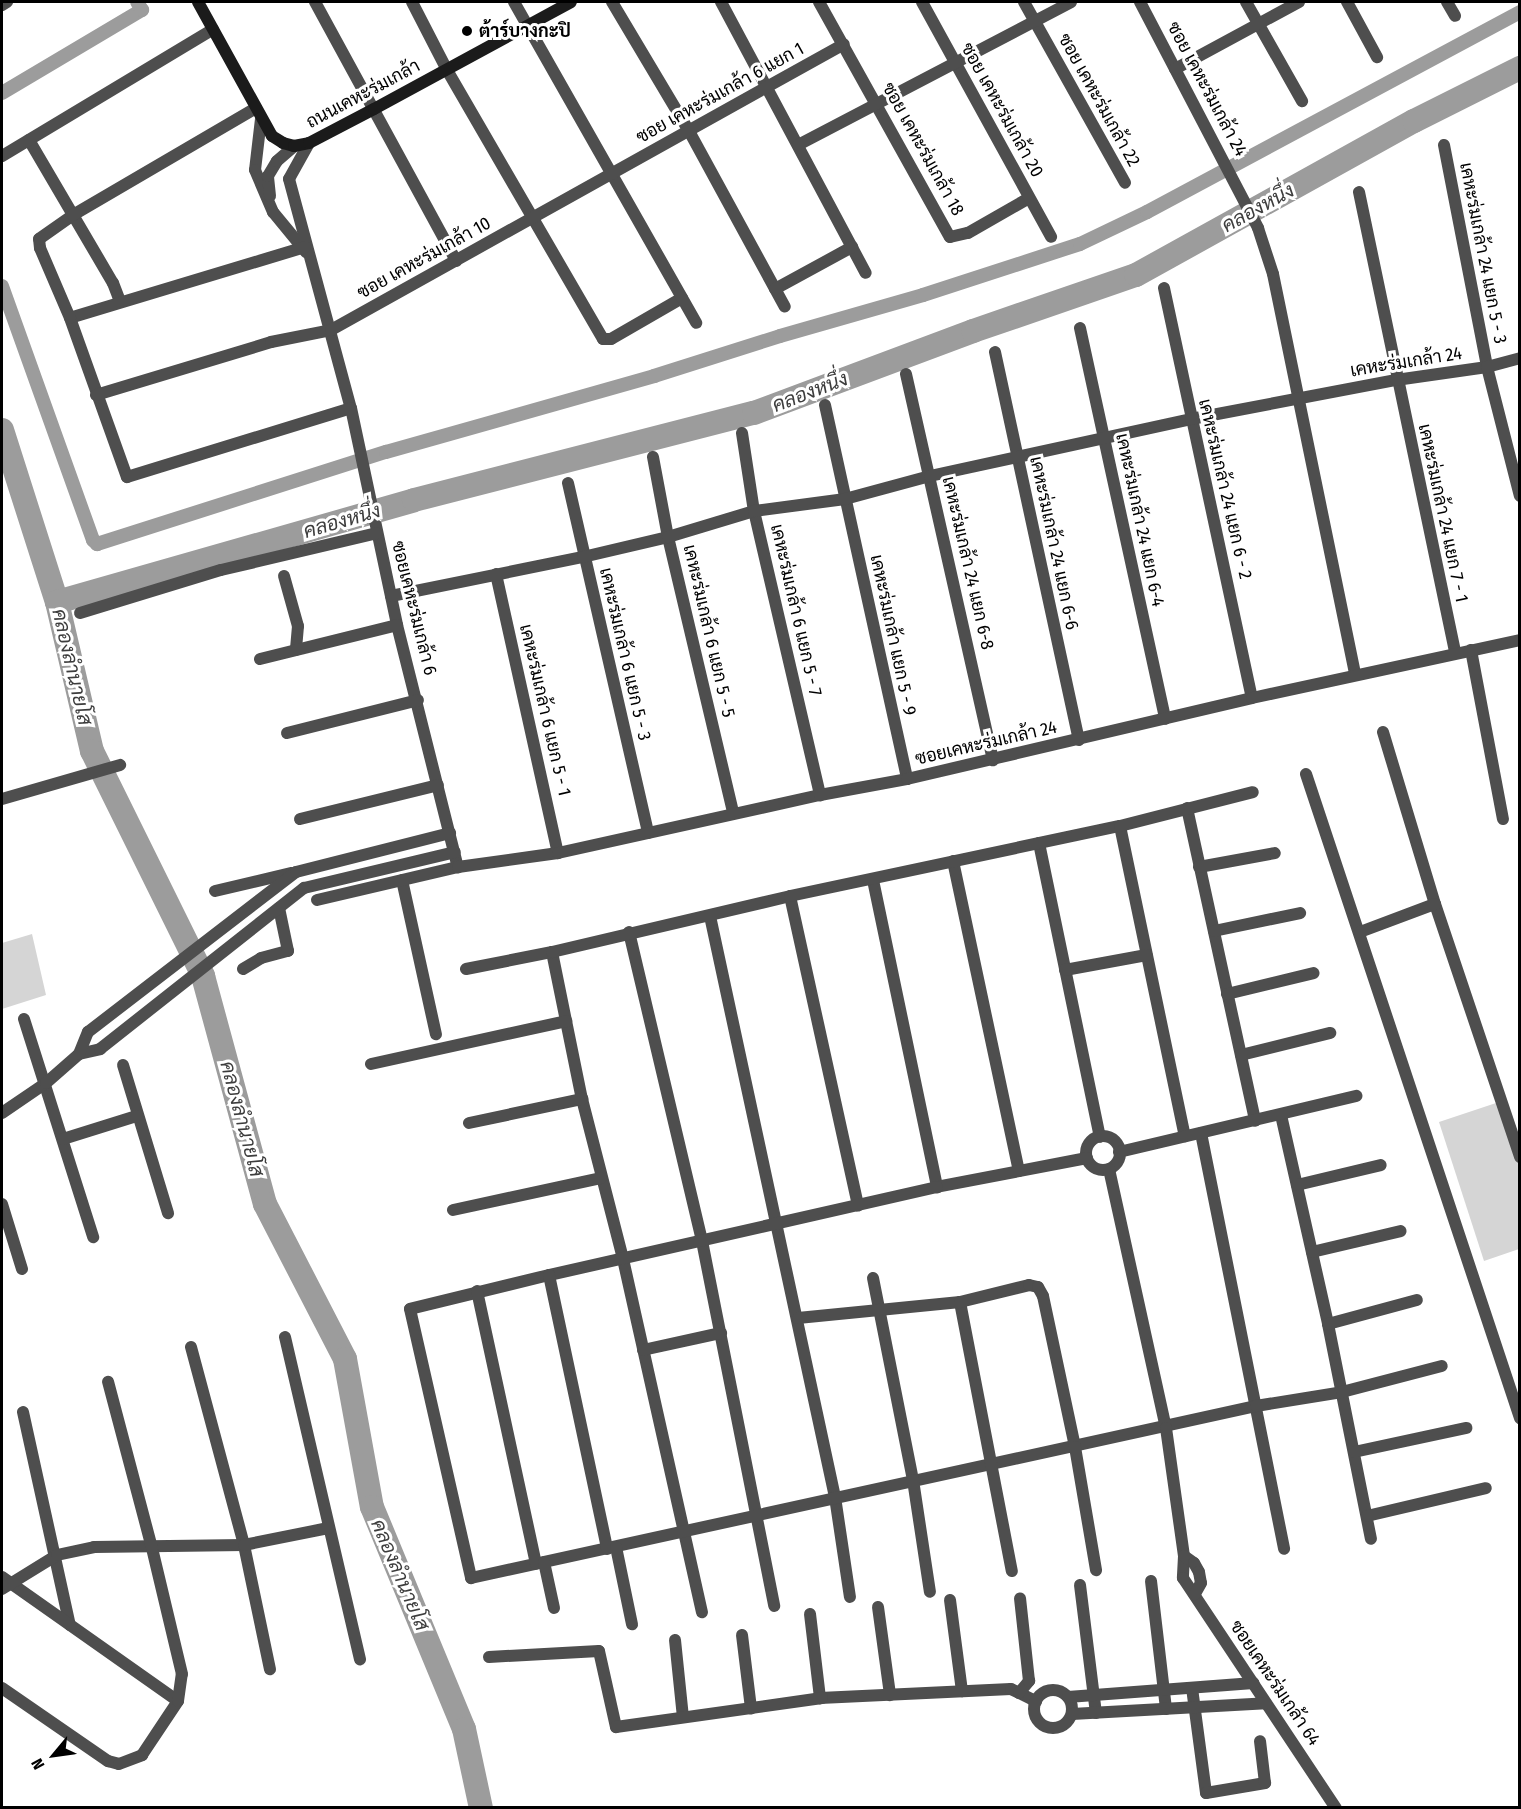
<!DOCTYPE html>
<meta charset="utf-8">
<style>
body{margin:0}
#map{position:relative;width:1521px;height:1809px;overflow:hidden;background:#fff;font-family:"Fira Sans Condensed",Sarabun,sans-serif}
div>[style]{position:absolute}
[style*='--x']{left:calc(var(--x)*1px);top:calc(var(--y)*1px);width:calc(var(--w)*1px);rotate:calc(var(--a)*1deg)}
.green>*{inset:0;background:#d5d5d5}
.canal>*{height:14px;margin:-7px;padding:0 7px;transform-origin:7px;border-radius:7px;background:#9c9c9c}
.river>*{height:24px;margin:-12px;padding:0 12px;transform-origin:12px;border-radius:12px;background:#9c9c9c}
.street>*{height:12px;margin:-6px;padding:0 6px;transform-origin:6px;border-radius:6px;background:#4e4e4e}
.street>.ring{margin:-6px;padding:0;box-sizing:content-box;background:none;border:12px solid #4e4e4e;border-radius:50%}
.secondary>*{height:12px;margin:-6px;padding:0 6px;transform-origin:6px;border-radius:6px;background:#1b1b1b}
.dots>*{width:16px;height:16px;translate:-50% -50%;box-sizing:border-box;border:3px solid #fff;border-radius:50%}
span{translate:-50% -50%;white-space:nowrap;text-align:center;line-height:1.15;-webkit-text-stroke:6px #fff;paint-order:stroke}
.poi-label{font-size:18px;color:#000;font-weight:700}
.left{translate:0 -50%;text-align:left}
.street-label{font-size:18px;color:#000}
.water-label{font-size:20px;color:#3d3d3d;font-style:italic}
.frame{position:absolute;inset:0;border:3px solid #000;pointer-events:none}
.north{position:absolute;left:24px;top:1725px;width:60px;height:60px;-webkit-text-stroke:4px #fff;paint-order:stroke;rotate:241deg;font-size:16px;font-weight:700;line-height:24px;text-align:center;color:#000}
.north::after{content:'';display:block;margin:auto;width:21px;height:27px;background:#000;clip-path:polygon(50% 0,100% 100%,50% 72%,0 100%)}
</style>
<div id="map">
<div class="green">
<div style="clip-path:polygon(32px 934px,46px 995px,2px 1009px,2px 943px)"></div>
<div style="clip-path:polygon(1499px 1102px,1519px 1165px,1519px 1249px,1484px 1261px,1439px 1122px)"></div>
</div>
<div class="canal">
<div style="--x:2;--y:93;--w:163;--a:-30.7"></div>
<div style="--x:142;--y:10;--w:9;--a:-122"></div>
<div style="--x:2;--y:286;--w:270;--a:70.3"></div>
<div style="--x:93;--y:540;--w:6;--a:45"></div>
<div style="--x:97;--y:544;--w:303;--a:-17.7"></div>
<div style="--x:386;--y:452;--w:279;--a:-15.8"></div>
<div style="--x:654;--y:376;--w:132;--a:-17.6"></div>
<div style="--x:780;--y:336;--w:149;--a:-16"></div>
<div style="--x:923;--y:295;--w:165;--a:-18"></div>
<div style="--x:1080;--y:244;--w:74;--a:-25.5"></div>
<div style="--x:1147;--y:212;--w:423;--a:-28.2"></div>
</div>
<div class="river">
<div style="--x:2;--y:430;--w:181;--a:72.3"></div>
<div style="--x:57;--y:602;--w:153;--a:76.8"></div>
<div style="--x:92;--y:751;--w:251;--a:63.7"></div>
<div style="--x:203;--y:976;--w:236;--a:74.8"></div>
<div style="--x:265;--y:1204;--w:174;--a:62.7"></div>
<div style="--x:345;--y:1359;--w:150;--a:79.7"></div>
<div style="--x:372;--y:1507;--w:240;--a:67.5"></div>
<div style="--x:464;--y:1729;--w:81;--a:77.9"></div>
<div style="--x:57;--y:602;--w:371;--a:-15.9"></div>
<div style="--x:414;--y:500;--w:351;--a:-14.4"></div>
<div style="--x:754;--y:413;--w:234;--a:-20.5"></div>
<div style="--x:973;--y:331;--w:172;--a:-19"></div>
<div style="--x:1136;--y:275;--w:318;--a:-29"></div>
<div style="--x:1414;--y:121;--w:119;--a:-26.6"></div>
</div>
<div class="street">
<div style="--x:315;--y:2;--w:295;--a:61.4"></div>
<div style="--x:412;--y:2;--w:76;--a:62.8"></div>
<div style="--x:447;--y:70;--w:311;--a:59.9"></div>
<div style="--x:603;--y:339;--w:8;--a:0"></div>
<div style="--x:611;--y:339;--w:82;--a:-30"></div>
<div style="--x:514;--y:2;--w:369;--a:60.4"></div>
<div style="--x:612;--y:2;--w:150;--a:59.2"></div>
<div style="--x:689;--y:131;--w:200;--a:61.4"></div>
<div style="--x:721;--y:2;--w:307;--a:61.9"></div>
<div style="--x:819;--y:2;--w:269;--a:60.9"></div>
<div style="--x:950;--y:237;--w:18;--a:-13"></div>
<div style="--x:968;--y:233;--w:70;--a:-29.8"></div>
<div style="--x:922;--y:2;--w:268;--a:61.2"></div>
<div style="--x:1024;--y:2;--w:207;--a:60.8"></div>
<div style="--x:1140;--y:2;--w:255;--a:62.4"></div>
<div style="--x:1258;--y:228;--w:48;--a:71.9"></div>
<div style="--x:1273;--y:274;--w:409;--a:78.4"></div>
<div style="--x:1246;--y:2;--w:114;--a:60.5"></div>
<div style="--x:1347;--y:2;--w:63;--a:61.4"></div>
<div style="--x:1447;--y:2;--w:16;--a:60"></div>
<div style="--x:2;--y:5;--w:6;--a:-31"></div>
<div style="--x:1175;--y:69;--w:141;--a:-28.4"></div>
<div style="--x:261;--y:119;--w:51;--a:96.7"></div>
<div style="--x:255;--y:170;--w:46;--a:66.8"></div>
<div style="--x:273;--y:212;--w:52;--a:50.5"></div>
<div style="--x:29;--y:140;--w:166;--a:59.6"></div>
<div style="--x:113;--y:283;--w:19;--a:69"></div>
<div style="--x:309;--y:143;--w:41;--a:119.1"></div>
<div style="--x:289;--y:179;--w:237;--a:74.9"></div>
<div style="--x:351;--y:408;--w:222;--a:78"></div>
<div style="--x:397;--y:625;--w:250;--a:75.9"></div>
<div style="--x:798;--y:145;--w:308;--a:-27.6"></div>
<div style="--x:1444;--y:145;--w:226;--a:79"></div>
<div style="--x:1487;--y:367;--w:133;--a:75.7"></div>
<div style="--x:2;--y:156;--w:246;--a:-31"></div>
<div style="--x:1359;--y:192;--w:471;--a:78.2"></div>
<div style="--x:270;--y:196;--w:20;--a:-96"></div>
<div style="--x:268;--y:176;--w:17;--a:-59"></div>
<div style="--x:277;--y:161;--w:23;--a:-41"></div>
<div style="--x:305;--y:247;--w:245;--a:163.2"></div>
<div style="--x:70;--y:318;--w:169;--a:70.3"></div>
<div style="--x:127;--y:477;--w:234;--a:-17.1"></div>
<div style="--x:1164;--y:288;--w:419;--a:77.9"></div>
<div style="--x:775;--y:289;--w:88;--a:-28.6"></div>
<div style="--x:70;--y:318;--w:76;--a:-113.2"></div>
<div style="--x:40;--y:248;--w:9;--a:-96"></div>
<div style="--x:39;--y:239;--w:42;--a:-35.2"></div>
<div style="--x:73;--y:215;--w:212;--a:-30.3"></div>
<div style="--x:1080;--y:328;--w:400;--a:77.7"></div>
<div style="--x:995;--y:352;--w:397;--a:77.8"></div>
<div style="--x:906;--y:374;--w:396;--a:77.3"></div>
<div style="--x:96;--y:395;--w:183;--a:-16.8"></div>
<div style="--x:271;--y:342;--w:61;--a:-11.3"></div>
<div style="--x:331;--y:330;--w:587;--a:-29.14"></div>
<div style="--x:825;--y:405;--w:383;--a:77.6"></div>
<div style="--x:742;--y:433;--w:79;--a:81.3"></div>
<div style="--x:754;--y:511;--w:292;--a:76.9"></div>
<div style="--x:653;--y:457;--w:81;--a:79.4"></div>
<div style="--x:668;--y:537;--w:284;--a:76.7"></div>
<div style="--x:568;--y:483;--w:359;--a:77.1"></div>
<div style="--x:496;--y:574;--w:286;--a:77.5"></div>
<div style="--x:284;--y:576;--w:52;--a:74.4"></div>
<div style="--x:298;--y:626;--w:24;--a:95"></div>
<div style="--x:391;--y:596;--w:196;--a:-11.5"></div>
<div style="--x:583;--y:557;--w:87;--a:-13.2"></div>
<div style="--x:668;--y:537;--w:90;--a:-16.8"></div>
<div style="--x:754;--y:511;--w:92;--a:-7.5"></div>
<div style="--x:845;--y:499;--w:88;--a:-15.1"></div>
<div style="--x:930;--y:476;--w:267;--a:-12.3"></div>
<div style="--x:1191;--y:419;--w:209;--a:-10.8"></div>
<div style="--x:1396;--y:380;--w:92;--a:-8.1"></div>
<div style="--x:1487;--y:367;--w:34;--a:-15"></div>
<div style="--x:80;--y:613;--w:147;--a:-17"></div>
<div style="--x:221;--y:570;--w:160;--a:-13.3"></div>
<div style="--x:1471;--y:650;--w:172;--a:79.3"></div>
<div style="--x:260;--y:659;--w:141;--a:-13.9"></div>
<div style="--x:1383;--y:732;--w:180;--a:73.2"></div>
<div style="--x:1435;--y:904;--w:267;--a:71.4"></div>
<div style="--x:287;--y:733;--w:135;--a:-14.1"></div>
<div style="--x:1306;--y:774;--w:679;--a:71.62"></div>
<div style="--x:2;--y:799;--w:123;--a:-16.1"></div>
<div style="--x:1187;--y:808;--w:320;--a:77.7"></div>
<div style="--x:300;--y:819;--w:142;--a:-13.8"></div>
<div style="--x:1120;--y:826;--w:317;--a:78.2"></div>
<div style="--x:1039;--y:843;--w:300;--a:78.3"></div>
<div style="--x:953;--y:861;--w:317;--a:78"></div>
<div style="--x:1199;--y:867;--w:77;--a:-10.4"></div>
<div style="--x:402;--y:880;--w:158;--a:77.6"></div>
<div style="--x:873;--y:880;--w:314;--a:78.2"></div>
<div style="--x:215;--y:891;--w:79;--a:-13.2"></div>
<div style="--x:790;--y:896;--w:317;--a:77.6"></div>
<div style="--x:317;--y:900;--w:145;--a:-13.2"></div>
<div style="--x:458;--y:867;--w:101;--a:-8"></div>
<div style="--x:558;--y:853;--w:268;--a:-12.5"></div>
<div style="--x:820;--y:795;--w:88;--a:-10.4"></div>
<div style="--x:907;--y:779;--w:354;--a:-13.2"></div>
<div style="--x:1252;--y:698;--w:274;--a:-12.2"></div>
<div style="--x:710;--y:916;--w:594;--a:77.86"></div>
<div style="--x:835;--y:1497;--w:101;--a:81.5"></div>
<div style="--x:1214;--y:931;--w:88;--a:-11.8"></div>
<div style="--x:629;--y:932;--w:318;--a:76.7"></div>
<div style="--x:702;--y:1241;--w:372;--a:78.8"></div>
<div style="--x:1360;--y:932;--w:80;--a:-20.5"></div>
<div style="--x:552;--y:952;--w:150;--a:78.5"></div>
<div style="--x:582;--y:1099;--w:165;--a:75.6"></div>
<div style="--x:623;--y:1259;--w:362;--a:77.4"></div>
<div style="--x:243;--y:969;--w:21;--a:-31"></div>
<div style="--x:261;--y:958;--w:28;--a:-15"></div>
<div style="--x:288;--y:951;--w:44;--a:-101.8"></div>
<div style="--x:466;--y:969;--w:88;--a:-11.2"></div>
<div style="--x:552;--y:952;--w:244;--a:-13.2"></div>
<div style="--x:790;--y:896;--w:337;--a:-12"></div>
<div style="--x:1120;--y:826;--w:137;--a:-14.3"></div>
<div style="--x:1065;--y:970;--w:83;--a:-10.4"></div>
<div style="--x:1227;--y:994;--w:89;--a:-13.6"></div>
<div style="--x:24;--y:1019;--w:229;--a:72.4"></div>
<div style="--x:79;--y:1054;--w:22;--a:-13"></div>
<div style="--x:100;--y:1049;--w:260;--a:-38.3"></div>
<div style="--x:304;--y:888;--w:155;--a:-13.4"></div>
<div style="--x:1241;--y:1055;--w:92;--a:-13.9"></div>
<div style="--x:371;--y:1064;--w:200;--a:-12.4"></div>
<div style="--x:123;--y:1065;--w:155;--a:73.1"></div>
<div style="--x:2;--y:1113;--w:53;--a:-34.3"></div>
<div style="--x:46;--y:1083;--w:44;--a:-41.3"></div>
<div style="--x:79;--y:1054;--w:24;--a:-68"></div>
<div style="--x:88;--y:1032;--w:262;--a:-37.6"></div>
<div style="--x:296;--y:872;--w:159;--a:-14.2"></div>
<div style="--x:1281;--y:1115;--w:214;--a:77.3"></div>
<div style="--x:1328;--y:1324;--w:219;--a:78.7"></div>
<div style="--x:469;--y:1123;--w:116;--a:-12"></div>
<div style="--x:1201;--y:1133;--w:424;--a:78.7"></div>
<div class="ring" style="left:1086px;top:1136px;width:22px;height:22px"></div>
<div style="--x:63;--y:1139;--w:77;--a:-17.3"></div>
<div style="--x:1119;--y:1152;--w:244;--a:-13.3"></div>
<div style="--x:1087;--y:1158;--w:153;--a:169.1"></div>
<div style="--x:937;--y:1187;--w:398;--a:167.2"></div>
<div style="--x:549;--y:1275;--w:143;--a:166.3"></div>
<div style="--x:410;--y:1309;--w:276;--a:77.2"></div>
<div style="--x:471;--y:1578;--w:804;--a:-12.36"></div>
<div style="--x:1256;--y:1406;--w:87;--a:-9.2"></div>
<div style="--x:1342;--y:1392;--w:103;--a:-14.6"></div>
<div style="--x:1109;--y:1169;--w:265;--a:77.6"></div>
<div style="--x:1166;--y:1428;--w:129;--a:82"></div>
<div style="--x:1184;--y:1556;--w:22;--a:93"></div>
<div style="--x:1183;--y:1578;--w:276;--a:56.4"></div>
<div style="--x:1297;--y:1185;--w:86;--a:-13.4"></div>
<div style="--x:2;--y:1204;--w:68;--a:72.9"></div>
<div style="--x:453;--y:1210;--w:151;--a:-12.2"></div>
<div style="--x:1312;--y:1252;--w:91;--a:-13.3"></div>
<div style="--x:549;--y:1275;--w:280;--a:78"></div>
<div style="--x:873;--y:1278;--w:206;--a:78.8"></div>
<div style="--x:913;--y:1480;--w:113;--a:81.4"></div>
<div style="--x:477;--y:1291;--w:279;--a:77.8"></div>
<div style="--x:960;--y:1302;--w:274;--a:79.1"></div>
<div style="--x:798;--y:1318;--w:163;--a:-5.6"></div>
<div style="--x:960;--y:1302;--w:71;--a:-13.8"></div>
<div style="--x:1029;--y:1285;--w:9;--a:13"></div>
<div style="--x:1038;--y:1287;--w:10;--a:61"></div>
<div style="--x:1043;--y:1296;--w:154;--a:78"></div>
<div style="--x:1075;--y:1447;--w:125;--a:80.3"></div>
<div style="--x:1328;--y:1324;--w:92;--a:-15.1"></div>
<div style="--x:285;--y:1337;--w:331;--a:76.9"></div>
<div style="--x:191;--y:1347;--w:205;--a:75"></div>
<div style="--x:244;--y:1545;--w:127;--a:78.2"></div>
<div style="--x:643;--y:1350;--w:80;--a:-12.3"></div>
<div style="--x:23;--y:1412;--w:218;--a:77.6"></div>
<div style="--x:1354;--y:1452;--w:115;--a:-12.1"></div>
<div style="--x:1367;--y:1516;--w:122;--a:-13.2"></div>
<div style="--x:616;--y:1547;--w:79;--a:78.3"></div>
<div style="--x:1184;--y:1556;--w:12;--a:35"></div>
<div style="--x:1194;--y:1563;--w:10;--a:61"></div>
<div style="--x:1199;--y:1572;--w:11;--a:80"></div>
<div style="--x:1201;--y:1583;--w:13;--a:119"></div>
<div style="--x:544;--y:1562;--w:47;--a:77.7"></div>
<div style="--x:2;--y:1577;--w:215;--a:35.2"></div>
<div style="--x:1151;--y:1581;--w:129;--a:83.3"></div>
<div style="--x:1080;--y:1585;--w:129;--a:82.9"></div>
<div style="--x:2;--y:1589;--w:65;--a:-31.7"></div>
<div style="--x:57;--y:1555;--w:38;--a:-12"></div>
<div style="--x:94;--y:1547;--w:150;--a:-0.8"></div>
<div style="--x:244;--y:1545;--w:86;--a:-11.4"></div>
<div style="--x:950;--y:1600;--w:92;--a:82.5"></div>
<div style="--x:878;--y:1607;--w:89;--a:82.2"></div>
<div style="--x:810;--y:1614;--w:85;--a:83.2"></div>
<div style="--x:820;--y:1698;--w:191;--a:-2.7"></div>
<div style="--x:1011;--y:1689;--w:28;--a:26"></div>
<div style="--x:742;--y:1635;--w:74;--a:83"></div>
<div style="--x:675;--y:1640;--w:77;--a:84.1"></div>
<div style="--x:489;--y:1657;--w:110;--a:-3.1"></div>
<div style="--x:599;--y:1651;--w:78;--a:77.4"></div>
<div style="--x:616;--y:1727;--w:208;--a:-8"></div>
<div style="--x:2;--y:1688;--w:129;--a:34.6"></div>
<div style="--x:108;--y:1761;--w:11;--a:15"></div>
<div style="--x:119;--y:1764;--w:25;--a:-21"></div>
<div style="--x:142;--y:1755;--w:65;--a:-56.3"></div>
<div style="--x:178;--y:1701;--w:27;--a:-82"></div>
<div style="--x:182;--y:1674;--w:130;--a:-103.4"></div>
<div style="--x:152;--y:1548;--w:172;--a:-104.8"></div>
<div style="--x:1192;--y:1688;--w:106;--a:82.4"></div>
<div style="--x:1206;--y:1793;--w:60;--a:-9.6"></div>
<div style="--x:1265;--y:1783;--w:42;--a:-96.8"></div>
<div class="ring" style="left:1034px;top:1690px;width:26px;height:26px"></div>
<div style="--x:1019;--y:1693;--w:16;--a:-50"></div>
<div style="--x:1029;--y:1681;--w:83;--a:-96.2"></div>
<div style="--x:1068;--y:1697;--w:186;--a:-4.3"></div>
<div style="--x:1072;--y:1714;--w:194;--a:-3.2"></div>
</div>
<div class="secondary">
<div style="--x:198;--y:2;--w:153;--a:61.1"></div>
<div style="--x:272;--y:136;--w:13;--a:32"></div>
<div style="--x:283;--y:143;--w:11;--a:15"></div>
<div style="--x:294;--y:146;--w:15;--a:-11"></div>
<div style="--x:309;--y:143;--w:73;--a:-27.6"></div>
<div style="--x:374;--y:109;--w:224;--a:-28.5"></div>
</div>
<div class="dots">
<div style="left:467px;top:31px;background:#000"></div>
</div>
<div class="poi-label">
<span class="left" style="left:479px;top:31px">ต้าร์บางกะปิ</span>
</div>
<div class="street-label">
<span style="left:1207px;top:89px;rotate:62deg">ซอย เคหะร่มเกล้า 24</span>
<span style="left:720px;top:93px;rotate:-29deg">ซอย เคหะร่มเกล้า 6 แยก 1</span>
<span style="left:363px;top:94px;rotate:-28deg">ถนนเคหะร่มเกล้า</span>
<span style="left:1099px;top:100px;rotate:61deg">ซอย เคหะร่มเกล้า 22</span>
<span style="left:1002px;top:110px;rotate:61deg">ซอย เคหะร่มเกล้า 20</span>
<span style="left:923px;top:149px;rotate:61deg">ซอย เคหะร่มเกล้า 18</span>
<span style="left:1483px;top:253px;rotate:79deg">เคหะร่มเกล้า 24 แยก 5 - 3</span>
<span style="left:424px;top:258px;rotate:-29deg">ซอย เคหะร่มเกล้า 10</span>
<span style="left:1406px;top:362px;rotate:-9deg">เคหะร่มเกล้า 24</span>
<span style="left:1225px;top:489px;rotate:77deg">เคหะร่มเกล้า 24 แยก 6 - 2</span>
<span style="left:1443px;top:513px;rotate:78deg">เคหะร่มเกล้า 24 แยก 7 - 1</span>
<span style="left:1140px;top:520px;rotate:78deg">เคหะร่มเกล้า 24 แยก 6-4</span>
<span style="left:1054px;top:543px;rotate:78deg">เคหะร่มเกล้า 24 แยก 6-6</span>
<span style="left:968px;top:563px;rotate:77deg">เคหะร่มเกล้า 24 แยก 6-8</span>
<span style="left:414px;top:608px;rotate:76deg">ซอยเคหะร่มเกล้า 6</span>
<span style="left:796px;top:610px;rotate:77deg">เคหะร่มเกล้า 6 แยก 5 - 7</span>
<span style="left:709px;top:631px;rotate:77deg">เคหะร่มเกล้า 6 แยก 5 - 5</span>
<span style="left:893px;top:635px;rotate:78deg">เคหะร่มเกล้า แยก 5 - 9</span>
<span style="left:625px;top:654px;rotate:77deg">เคหะร่มเกล้า 6 แยก 5 - 3</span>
<span style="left:545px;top:710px;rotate:77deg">เคหะร่มเกล้า 6 แยก 5 - 1</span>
<span style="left:986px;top:743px;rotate:-13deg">ซอยเคหะร่มเกล้า 24</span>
<span style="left:1275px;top:1683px;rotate:56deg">ซอยเคหะร่มเกล้า 64</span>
</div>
<div class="water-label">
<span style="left:1258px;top:208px;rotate:-29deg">คลองหนึ่ง</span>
<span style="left:810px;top:392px;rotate:-21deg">คลองหนึ่ง</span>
<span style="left:342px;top:521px;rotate:-16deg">คลองหนึ่ง</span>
<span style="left:72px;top:667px;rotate:77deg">คลองลำนายโส</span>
<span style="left:242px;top:1119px;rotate:75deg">คลองลำนายโส</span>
<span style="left:400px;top:1575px;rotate:67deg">คลองลำนายโส</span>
</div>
<div class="frame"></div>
<div class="north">N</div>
</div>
